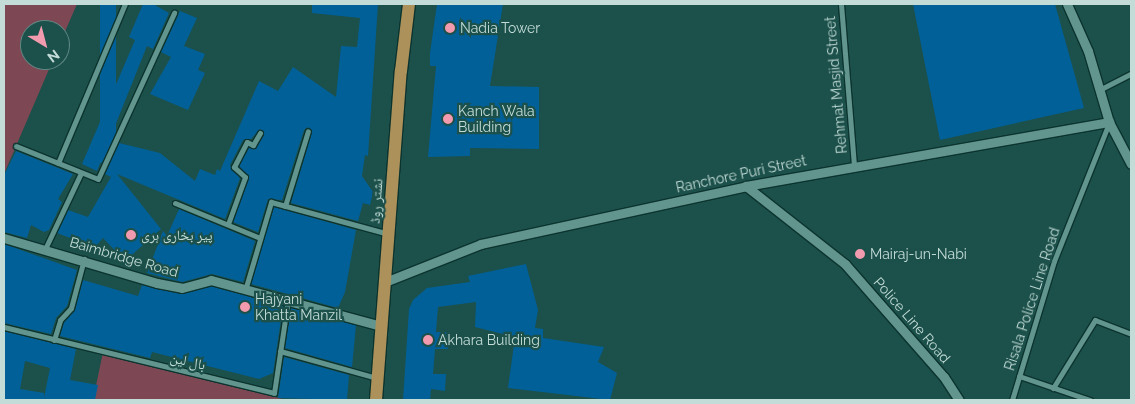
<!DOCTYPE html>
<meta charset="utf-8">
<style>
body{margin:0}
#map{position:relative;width:1135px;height:404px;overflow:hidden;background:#1c504a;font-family:Raleway,"Noto Naskh Arabic",sans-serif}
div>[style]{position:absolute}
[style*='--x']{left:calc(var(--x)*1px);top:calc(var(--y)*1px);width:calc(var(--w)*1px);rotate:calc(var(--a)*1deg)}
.green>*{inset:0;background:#7e4754}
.building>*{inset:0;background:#026099;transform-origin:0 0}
.roads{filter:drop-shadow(1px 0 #0c342f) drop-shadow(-1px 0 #0c342f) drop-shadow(0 1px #0c342f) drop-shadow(0 -1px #0c342f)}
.minor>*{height:5px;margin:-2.5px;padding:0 2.5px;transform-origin:2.5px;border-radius:2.5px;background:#62958e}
.tertiary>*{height:9px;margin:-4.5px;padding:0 4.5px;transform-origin:4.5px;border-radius:4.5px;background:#62958e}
.primary>*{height:12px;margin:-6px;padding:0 6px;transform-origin:6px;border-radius:6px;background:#ac915a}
.dots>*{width:14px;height:14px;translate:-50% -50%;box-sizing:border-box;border:2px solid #1c504a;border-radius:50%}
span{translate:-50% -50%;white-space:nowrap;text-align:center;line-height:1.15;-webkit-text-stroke:4.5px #1c504a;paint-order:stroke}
.poi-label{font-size:14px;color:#c3dcd8}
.left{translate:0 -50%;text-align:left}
.street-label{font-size:14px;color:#c3dcd8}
.frame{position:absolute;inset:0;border:5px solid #c3dcd8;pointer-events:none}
.north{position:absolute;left:20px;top:20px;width:50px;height:50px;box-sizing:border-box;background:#1c504a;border:1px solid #5f8883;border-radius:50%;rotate:143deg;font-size:14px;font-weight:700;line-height:20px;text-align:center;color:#c3dcd8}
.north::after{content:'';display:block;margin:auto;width:18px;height:22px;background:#f29aae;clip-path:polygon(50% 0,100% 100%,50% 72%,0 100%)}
</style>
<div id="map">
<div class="green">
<div style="clip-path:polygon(4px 4px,77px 4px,60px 43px,60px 30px,30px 30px,30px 60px,53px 60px,4px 174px)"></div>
<div style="clip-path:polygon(103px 352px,286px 400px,93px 400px)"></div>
</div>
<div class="building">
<div style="left:100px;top:4px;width:16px;height:159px"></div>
<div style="clip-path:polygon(143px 4px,153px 4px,169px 13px,153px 49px,147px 46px,97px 171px,82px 164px,135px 40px,129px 37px)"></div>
<div style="clip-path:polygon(312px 4px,378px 4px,368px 156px,365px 155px,362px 176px,373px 192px,370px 205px,363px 203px,358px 221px,291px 203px,312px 132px,308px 127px,304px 130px,282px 200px,268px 199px,258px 232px,233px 222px,249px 178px,239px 166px,249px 148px,256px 148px,264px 135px,260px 129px,251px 139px,243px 140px,230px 165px,240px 178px,225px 219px,117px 174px,161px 229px,125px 261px,103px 238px,95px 247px,72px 234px,70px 238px,57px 233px,68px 210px,88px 217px,111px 177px,105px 174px,119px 143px,160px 153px,195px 181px,200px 169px,215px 175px,217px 169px,220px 171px,259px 81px,278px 91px,293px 67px,336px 97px,341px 46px,357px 47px,360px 18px,312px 13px)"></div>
<div style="clip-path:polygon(437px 4px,503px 4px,490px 86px,539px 87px,539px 149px,470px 148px,470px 156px,428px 157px,436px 66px,430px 66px,430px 53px)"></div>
<div style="clip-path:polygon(913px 4px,1055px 4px,1084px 108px,940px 140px)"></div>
<div style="clip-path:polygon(180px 11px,197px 18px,184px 46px,205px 54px,198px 70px,205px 73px,188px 110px,150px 94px,171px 57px,161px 52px)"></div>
<div style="clip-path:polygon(16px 151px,73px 174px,58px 199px,62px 202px,49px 230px,44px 232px,31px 225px,27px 238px,4px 232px,4px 175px)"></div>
<div style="clip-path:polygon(274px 207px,356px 230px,345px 292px,338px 308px,251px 284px)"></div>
<div style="clip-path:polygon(179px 209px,255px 241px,243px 282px,212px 274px,182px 282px,147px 273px,163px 231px,167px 236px)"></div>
<div style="clip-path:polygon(4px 244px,77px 270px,67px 306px,56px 318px,51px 334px,4px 323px)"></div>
<div style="clip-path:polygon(526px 264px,538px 310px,535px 328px,543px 329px,543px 338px,604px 347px,598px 362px,617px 373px,610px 400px,508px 388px,515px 337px,475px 327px,476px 302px,438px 307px,436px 332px,449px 332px,448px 349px,435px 349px,433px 374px,446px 374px,445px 391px,431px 389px,430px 400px,403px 400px,409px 309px,413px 300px,427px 288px,470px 282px,468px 276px)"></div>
<div style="clip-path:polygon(83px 280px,138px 296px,142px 285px,181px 294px,211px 286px,283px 306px,273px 373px,259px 379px,152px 352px,150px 358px,60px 336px,64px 322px,75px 310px)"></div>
<div style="clip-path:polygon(291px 308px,356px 325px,352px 367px,285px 348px)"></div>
<div style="clip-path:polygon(evenodd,4px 331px,76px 349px,70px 380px,98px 385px,95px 400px,4px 400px,4px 331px,25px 361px,50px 368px,44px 398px,44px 393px,20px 389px,25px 361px)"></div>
<div style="clip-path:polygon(284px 357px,349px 375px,347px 400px,278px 398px)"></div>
</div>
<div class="roads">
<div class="minor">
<div style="--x:841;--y:4;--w:162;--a:85.4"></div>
<div style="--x:1101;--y:89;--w:34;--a:-27"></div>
<div style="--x:16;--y:146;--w:88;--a:21.9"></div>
<div style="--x:98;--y:179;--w:183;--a:-65.4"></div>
<div style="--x:58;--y:163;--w:173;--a:-67.2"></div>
<div style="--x:175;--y:203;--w:92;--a:22.4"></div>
<div style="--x:285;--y:206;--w:78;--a:-73"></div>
<div style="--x:228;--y:224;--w:50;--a:-70.1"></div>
<div style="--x:245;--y:177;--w:15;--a:-138"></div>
<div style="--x:234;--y:167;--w:28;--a:-63"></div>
<div style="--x:247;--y:142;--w:7;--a:27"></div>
<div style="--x:253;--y:145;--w:14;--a:-60"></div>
<div style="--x:45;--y:249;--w:84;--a:-64.7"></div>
<div style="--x:246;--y:287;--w:89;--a:-73.6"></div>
<div style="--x:271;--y:202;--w:122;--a:15.2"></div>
<div style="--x:4;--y:327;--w:278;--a:13.7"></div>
<div style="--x:274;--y:393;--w:95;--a:-81.5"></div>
<div style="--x:54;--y:340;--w:21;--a:-73"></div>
<div style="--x:60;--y:320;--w:16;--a:-47"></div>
<div style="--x:71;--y:308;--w:51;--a:-75.1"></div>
<div style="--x:280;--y:351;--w:101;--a:15.6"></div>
<div style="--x:1019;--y:376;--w:75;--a:18.7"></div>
<div style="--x:1053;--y:388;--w:80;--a:-58.3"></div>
<div style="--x:1095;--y:320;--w:39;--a:21"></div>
<div style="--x:1012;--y:400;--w:145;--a:-73.2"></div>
<div style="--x:1054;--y:261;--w:149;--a:-68.3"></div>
</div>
<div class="tertiary">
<div style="--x:1067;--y:4;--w:51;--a:65.9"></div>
<div style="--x:1088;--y:51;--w:74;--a:73.5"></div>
<div style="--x:1109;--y:122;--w:47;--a:62.4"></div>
<div style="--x:746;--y:186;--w:126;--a:38.2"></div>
<div style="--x:845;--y:264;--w:150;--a:48.8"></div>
<div style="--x:944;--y:377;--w:27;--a:57"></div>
<div style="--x:4;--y:238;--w:159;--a:16.4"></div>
<div style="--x:157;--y:283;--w:25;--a:11"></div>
<div style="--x:182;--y:288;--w:30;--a:-15"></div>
<div style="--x:211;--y:280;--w:177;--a:15.1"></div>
<div style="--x:385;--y:282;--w:103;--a:-21.6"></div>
<div style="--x:481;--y:244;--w:271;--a:-12.3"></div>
<div style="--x:746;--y:186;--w:369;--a:-10"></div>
</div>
<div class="primary">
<div style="--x:376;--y:400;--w:330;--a:-85.7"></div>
<div style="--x:401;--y:71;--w:67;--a:-83.2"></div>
</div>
</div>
<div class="dots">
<div style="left:450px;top:28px;background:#f29aae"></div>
<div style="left:448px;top:119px;background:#f29aae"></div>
<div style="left:131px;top:235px;background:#f29aae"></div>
<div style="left:860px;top:254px;background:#f29aae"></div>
<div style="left:245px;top:307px;background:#f29aae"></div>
<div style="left:428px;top:340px;background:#f29aae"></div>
</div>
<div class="poi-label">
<span class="left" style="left:460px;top:28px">Nadia Tower</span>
<span class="left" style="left:458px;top:119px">Kanch Wala<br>Building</span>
<span class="left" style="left:141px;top:235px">پیر بخاری ہری</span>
<span class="left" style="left:870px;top:254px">Mairaj-un-Nabi</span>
<span class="left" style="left:255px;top:307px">Hajyani<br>Khatta Manzil</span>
<span class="left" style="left:438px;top:340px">Akhara Building</span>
</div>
<div class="street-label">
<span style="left:836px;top:85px;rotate:-95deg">Rehmat Masjid Street</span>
<span style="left:741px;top:174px;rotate:-12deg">Ranchore Puri Street</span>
<span style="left:376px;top:201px;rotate:-86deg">نشتر روڈ</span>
<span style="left:124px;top:257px;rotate:16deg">Baimbridge Road</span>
<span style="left:1032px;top:299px;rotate:-72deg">Risala Police Line Road</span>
<span style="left:912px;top:320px;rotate:49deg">Police Line Road</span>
<span style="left:188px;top:361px;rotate:13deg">بال لین</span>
</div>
<div class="frame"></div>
<div class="north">N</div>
</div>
